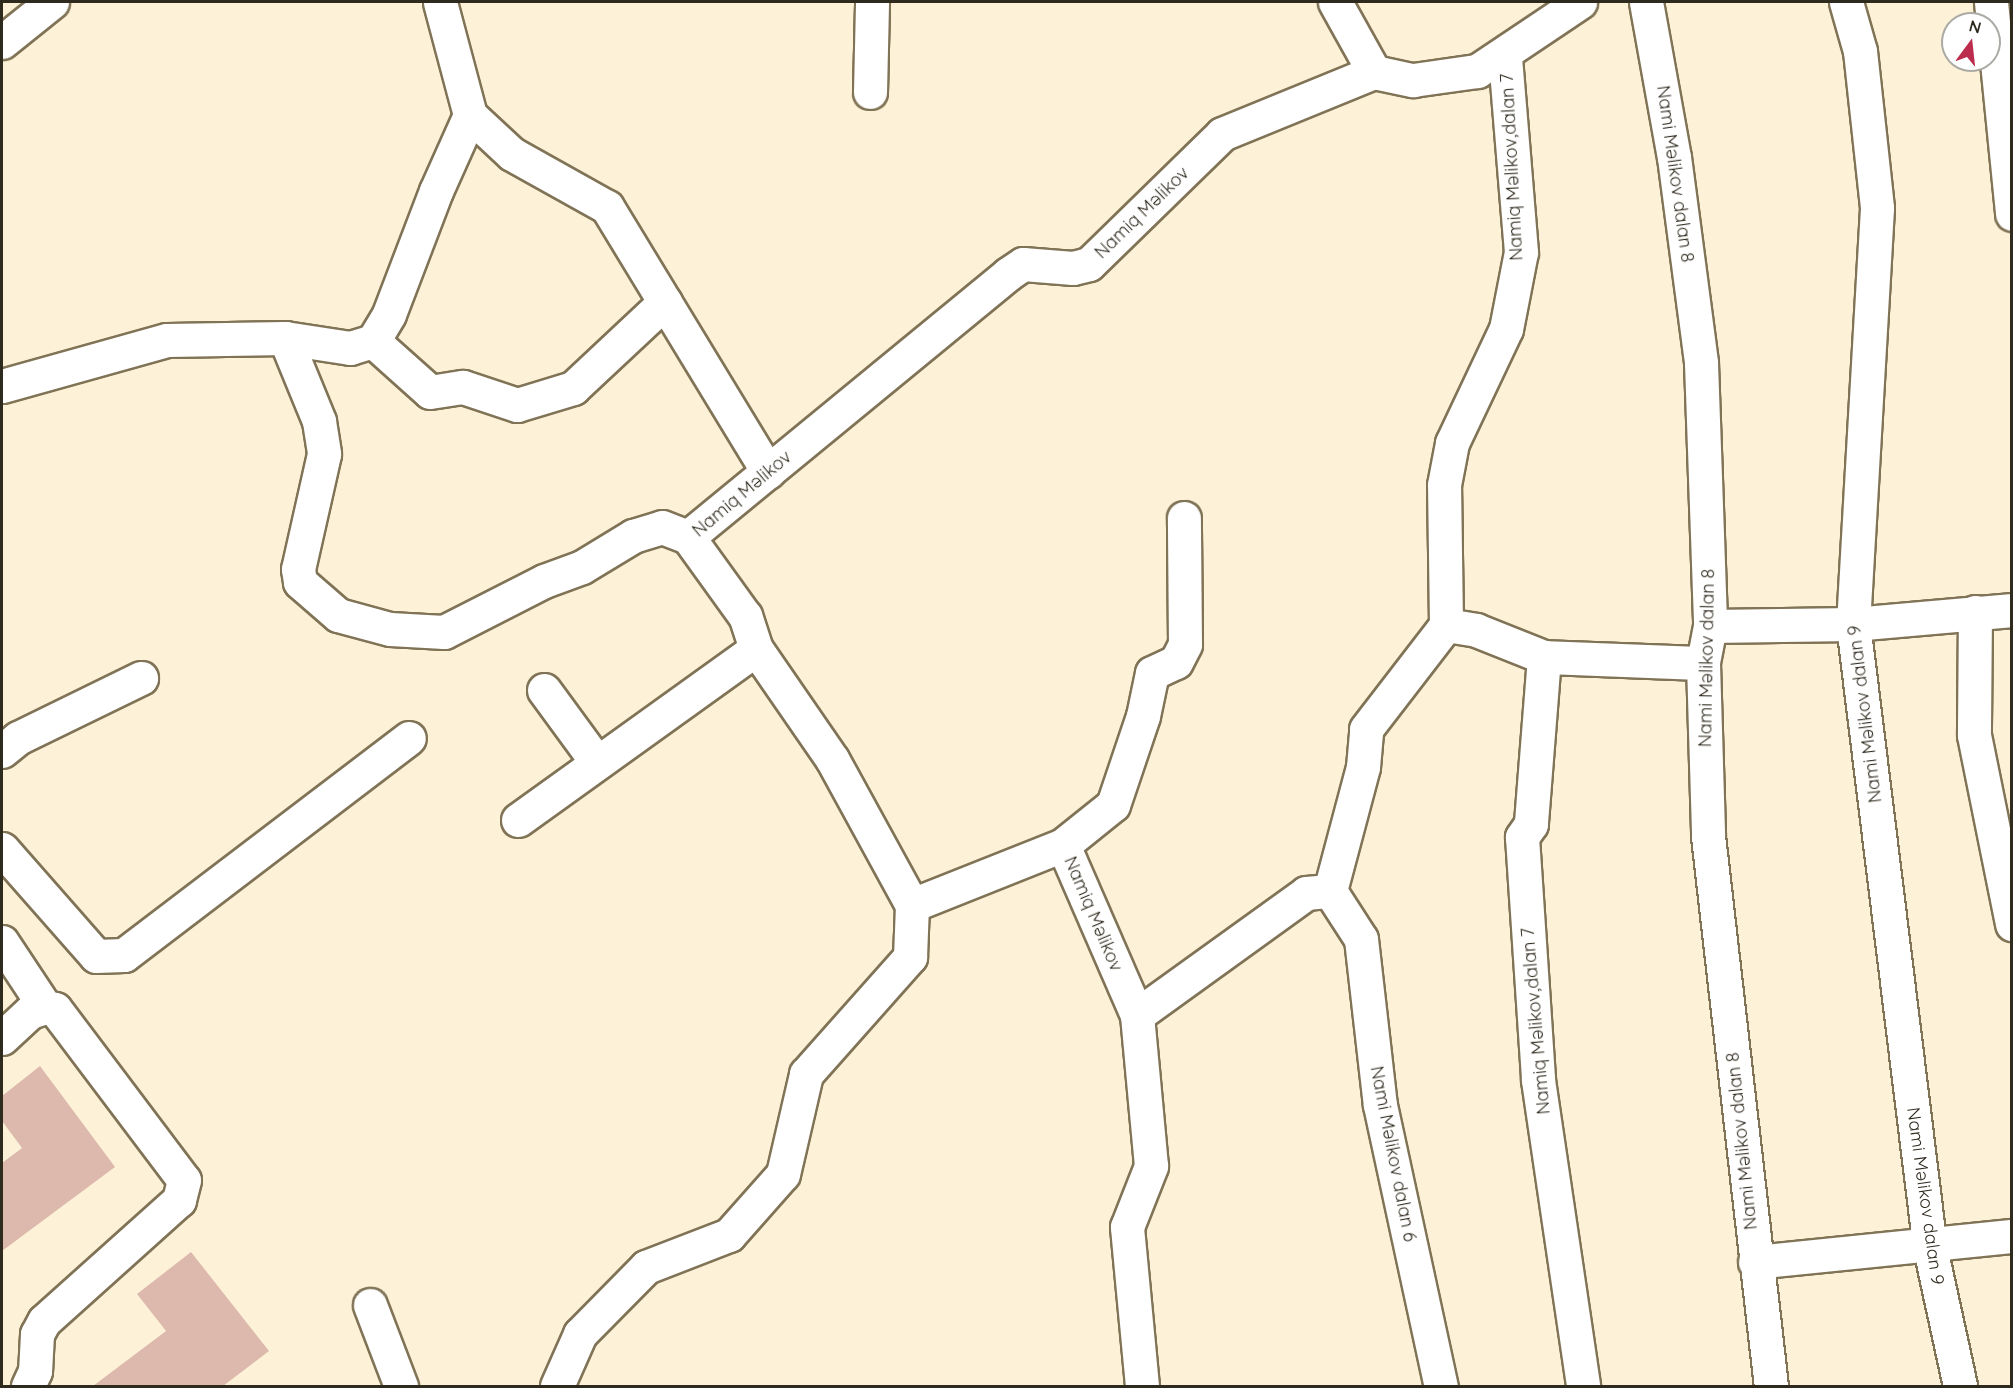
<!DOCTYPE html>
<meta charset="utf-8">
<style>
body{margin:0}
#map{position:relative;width:2013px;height:1388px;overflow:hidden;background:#fdf2d8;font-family:Quicksand,sans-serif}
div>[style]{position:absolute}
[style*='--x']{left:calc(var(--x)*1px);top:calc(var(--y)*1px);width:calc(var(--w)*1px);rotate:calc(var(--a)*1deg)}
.building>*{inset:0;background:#ddb9ad}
.roads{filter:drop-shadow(2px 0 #807356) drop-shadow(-2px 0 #807356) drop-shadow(0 2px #807356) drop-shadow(0 -2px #807356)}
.minor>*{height:33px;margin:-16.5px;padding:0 16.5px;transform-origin:16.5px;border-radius:16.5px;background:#fff}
.major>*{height:33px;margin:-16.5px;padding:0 16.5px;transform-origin:16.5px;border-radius:16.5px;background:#fff}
span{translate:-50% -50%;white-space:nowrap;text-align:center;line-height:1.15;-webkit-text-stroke:4.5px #fff;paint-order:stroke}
.street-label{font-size:18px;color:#2f2a1e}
.frame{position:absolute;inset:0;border:3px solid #2f2a1e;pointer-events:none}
.north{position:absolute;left:1941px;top:12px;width:60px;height:60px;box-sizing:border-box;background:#fff;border:2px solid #acaaa5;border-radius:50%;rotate:15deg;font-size:16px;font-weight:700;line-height:24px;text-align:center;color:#2f2a1e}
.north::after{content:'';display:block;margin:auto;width:21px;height:27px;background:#bc2c4d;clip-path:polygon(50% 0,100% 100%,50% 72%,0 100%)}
</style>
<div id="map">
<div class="building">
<div style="clip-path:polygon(40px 1066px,115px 1167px,2px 1251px,2px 1163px,22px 1148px,2px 1121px,2px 1096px)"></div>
<div style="clip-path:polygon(191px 1252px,269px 1351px,223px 1386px,93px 1386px,166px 1331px,137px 1294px)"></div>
</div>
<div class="roads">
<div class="minor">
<div style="--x:1335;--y:2;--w:80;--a:60.9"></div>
<div style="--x:1646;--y:2;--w:158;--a:79.8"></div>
<div style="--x:1674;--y:157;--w:208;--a:82.5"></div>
<div style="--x:1701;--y:363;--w:263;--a:88"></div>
<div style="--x:1710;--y:626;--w:38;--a:101"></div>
<div style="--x:1703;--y:663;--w:173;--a:88.3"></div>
<div style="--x:1708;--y:836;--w:554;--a:83.47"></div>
<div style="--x:1846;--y:2;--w:51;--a:74.1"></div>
<div style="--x:1860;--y:51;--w:158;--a:83.8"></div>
<div style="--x:1877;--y:208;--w:417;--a:93.3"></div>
<div style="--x:1853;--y:624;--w:629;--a:82.97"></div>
<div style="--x:1930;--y:1248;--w:141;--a:77.7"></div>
<div style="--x:1991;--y:2;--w:213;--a:84.3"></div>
<div style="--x:870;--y:92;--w:90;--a:-88.7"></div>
<div style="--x:470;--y:115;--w:57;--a:42.9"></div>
<div style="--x:512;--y:154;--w:109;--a:29.2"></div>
<div style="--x:607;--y:207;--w:310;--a:58.7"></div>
<div style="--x:285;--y:338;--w:90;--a:67.7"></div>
<div style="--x:319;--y:421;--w:33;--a:81"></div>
<div style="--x:324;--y:454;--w:118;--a:102.7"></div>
<div style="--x:298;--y:569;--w:13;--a:81"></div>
<div style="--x:300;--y:582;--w:50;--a:41"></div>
<div style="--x:338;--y:615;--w:54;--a:15.1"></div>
<div style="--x:390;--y:629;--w:54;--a:3.2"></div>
<div style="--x:444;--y:632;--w:112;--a:-27"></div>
<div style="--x:544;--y:581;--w:40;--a:-20.2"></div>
<div style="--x:582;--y:567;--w:60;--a:-31.3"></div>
<div style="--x:633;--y:536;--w:30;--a:-17"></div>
<div style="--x:662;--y:527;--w:28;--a:21"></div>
<div style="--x:373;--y:341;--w:76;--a:41.8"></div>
<div style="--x:430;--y:392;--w:33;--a:-9"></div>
<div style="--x:463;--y:387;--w:57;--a:18.4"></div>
<div style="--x:517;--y:405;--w:59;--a:-16.9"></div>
<div style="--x:573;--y:388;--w:126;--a:-43.1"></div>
<div style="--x:2;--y:386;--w:171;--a:-15.6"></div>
<div style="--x:167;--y:340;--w:118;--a:-1"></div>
<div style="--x:285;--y:338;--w:66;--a:8.7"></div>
<div style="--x:350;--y:348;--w:24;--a:-17"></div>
<div style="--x:373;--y:341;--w:31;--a:-59"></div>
<div style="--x:389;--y:314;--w:132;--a:-69.1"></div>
<div style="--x:436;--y:191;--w:83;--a:-65.9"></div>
<div style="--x:470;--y:115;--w:117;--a:-104.9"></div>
<div style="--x:1975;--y:612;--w:123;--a:90.5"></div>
<div style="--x:1974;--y:735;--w:193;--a:78.6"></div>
<div style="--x:1446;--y:625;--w:140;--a:-90.8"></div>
<div style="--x:1444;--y:485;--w:43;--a:-79.2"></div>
<div style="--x:1452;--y:443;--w:126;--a:-64.7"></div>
<div style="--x:1506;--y:329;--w:78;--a:-79"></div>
<div style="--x:1521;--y:252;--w:197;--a:-94.7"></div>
<div style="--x:1710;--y:626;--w:143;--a:-0.8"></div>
<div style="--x:1853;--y:624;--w:160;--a:-5"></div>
<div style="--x:1544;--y:657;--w:168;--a:94.5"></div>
<div style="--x:1531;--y:824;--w:16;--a:125"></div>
<div style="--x:1522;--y:837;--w:244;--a:86.2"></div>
<div style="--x:1538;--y:1080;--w:309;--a:81.6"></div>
<div style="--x:544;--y:690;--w:88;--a:53.8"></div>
<div style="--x:2;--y:751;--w:21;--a:-39"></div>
<div style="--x:18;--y:738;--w:137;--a:-26"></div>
<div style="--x:518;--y:820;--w:293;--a:-35.7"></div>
<div style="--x:1063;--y:845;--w:64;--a:-38.7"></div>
<div style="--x:1113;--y:805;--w:94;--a:-71.4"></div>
<div style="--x:1143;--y:716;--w:44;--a:-78.2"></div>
<div style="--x:1152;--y:673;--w:26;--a:-25"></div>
<div style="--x:1176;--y:662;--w:20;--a:-63"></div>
<div style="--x:1185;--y:644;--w:126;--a:-90.5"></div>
<div style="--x:2;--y:849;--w:142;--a:48.7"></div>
<div style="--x:96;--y:956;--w:28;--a:-2"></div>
<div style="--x:124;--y:955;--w:358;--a:-37.3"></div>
<div style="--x:1330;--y:891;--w:57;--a:57.1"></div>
<div style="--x:1361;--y:939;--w:167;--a:83.5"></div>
<div style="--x:1380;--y:1105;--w:288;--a:77.8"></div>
<div style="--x:2;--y:942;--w:78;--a:56.5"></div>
<div style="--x:1137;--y:1015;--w:208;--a:-35.8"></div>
<div style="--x:1306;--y:893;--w:24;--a:-5"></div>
<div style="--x:1330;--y:891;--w:128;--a:-75.1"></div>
<div style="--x:1363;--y:767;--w:38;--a:-85"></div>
<div style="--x:1366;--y:729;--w:131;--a:-52.4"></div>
<div style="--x:1446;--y:625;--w:30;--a:9"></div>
<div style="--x:1476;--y:630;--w:73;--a:21.7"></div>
<div style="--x:1544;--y:657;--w:159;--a:2.2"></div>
<div style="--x:2;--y:1038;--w:38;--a:-43"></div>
<div style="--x:30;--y:1012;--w:16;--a:-18"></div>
<div style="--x:45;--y:1007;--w:10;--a:11"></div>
<div style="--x:55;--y:1009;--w:214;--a:53"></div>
<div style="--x:184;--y:1180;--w:21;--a:104"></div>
<div style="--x:179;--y:1200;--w:181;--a:138.1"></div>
<div style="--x:44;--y:1321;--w:15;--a:118"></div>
<div style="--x:37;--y:1334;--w:37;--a:93"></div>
<div style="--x:35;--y:1371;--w:17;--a:115"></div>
<div style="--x:1755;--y:1262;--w:258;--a:-5.8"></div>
<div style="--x:370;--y:1305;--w:87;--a:69.1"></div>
<div style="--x:557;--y:1386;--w:57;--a:-66.1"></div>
<div style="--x:580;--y:1334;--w:94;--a:-45.4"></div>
<div style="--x:646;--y:1267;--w:89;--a:-21.1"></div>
<div style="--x:729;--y:1235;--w:81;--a:-48.5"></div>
<div style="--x:783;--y:1174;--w:103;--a:-77"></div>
<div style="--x:806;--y:1074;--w:157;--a:-48.4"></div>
<div style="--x:910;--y:957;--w:52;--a:-87.8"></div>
<div style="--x:1142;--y:1386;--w:160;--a:-95.4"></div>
<div style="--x:1127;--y:1227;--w:66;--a:-68.5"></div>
<div style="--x:1151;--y:1166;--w:152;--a:-95.3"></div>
<div style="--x:1137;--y:1015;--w:185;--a:-113.5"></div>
<div style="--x:1063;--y:845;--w:162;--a:158.3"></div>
<div style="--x:912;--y:905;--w:166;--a:-118.7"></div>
<div style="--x:832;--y:759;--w:134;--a:-124.6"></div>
<div style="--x:756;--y:649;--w:35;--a:-108"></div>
<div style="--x:745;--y:616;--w:97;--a:-125.8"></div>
<div style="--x:688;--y:537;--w:414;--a:-39.4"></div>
<div style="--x:1008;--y:274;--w:18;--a:-34"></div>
<div style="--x:1023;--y:264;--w:50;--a:4.6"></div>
<div style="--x:1073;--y:268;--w:16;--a:-14"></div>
<div style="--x:1089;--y:264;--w:186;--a:-44.3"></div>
<div style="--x:1222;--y:134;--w:164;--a:-22.2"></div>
<div style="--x:1374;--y:72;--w:40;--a:12"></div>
<div style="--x:1413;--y:80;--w:65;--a:-8"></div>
<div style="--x:1477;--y:71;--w:124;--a:-33.8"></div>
</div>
<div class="major">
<div style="--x:2;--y:42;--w:64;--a:-38.7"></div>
</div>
</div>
<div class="street-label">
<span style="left:1512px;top:167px;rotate:-93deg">Namiq Məlikov,dalan 7</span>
<span style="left:1675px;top:174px;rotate:82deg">Nami Məlikov dalan 8</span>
<span style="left:1142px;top:213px;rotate:-44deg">Namiq Məlikov</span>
<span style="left:742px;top:494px;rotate:-40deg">Namiq Məlikov</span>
<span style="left:1707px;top:658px;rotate:-89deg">Nami Məlikov dalan 8</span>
<span style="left:1865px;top:714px;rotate:-97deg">Nami Məlikov dalan 9</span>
<span style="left:1093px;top:914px;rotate:67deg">Namiq Məlikov</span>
<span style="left:1536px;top:1021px;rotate:-95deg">Namiq Məlikov,dalan 7</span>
<span style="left:1742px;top:1141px;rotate:-96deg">Nami Məlikov dalan 8</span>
<span style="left:1393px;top:1154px;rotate:79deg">Nami Məlikov dalan 6</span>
<span style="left:1925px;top:1196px;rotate:82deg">Nami Məlikov dalan 9</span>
</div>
<div class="frame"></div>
<div class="north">N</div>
</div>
